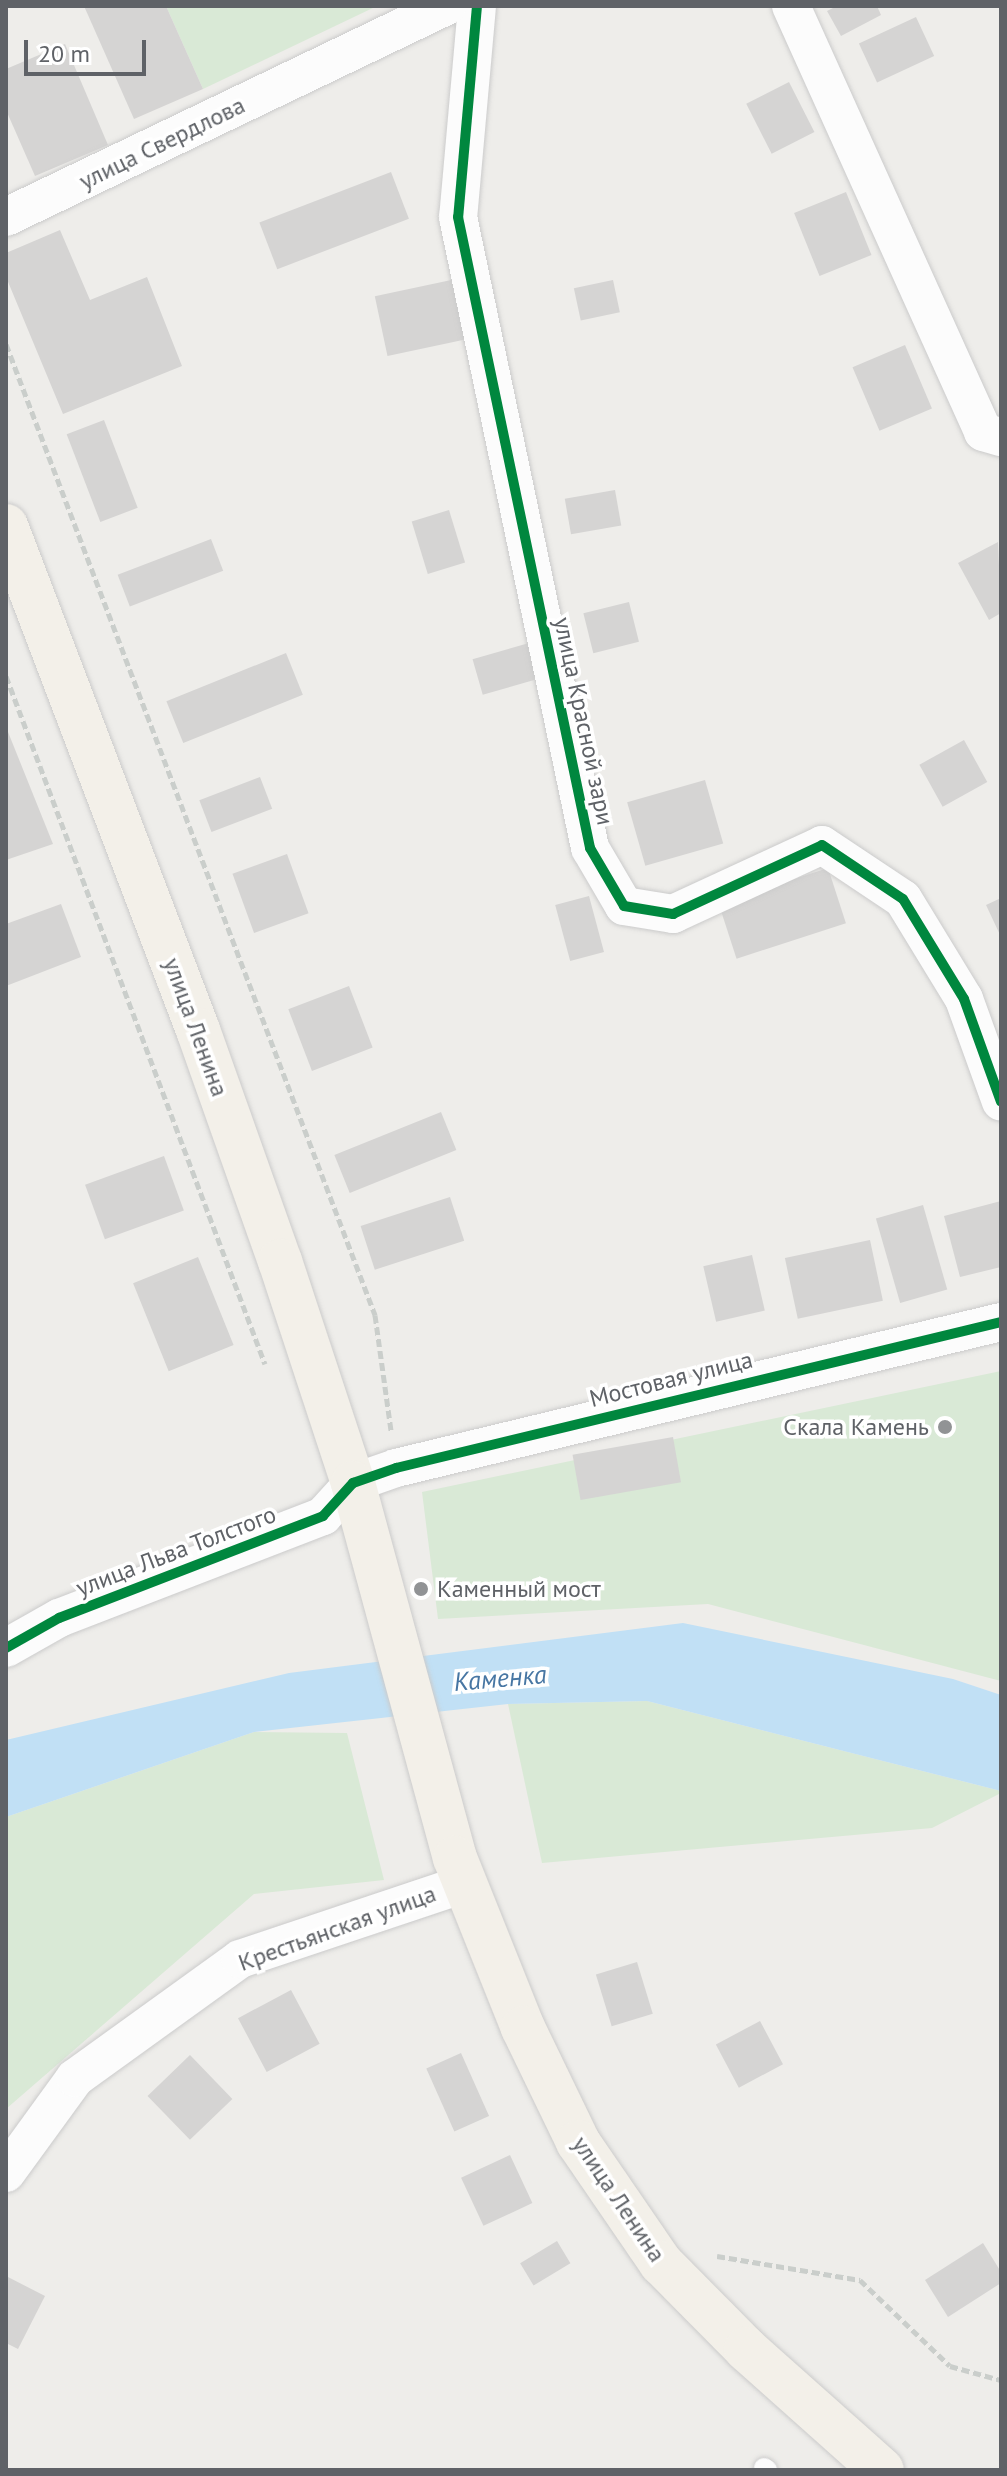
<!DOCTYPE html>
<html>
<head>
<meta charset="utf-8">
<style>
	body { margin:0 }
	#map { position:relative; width:1007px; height:2476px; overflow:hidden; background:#eeedea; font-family:"PT Sans",sans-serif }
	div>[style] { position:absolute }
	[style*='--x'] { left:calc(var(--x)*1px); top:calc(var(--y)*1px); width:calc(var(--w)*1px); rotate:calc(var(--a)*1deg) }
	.green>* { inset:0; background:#d9e9d6 }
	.water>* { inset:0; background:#c1e0f5 }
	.building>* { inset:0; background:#d5d4d3; transform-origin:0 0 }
	.path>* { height:5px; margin-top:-2.5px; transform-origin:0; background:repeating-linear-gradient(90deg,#cacecb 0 8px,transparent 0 12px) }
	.roads { filter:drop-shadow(0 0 2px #cbcbcb) drop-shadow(0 0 2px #cbcbcb) }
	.service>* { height:20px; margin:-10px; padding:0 10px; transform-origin:10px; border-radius:10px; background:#fcfcfc }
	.minor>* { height:38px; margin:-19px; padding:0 19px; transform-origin:19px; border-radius:19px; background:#fcfcfc }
	.primary>* { height:44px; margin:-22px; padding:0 22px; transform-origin:22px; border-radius:22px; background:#f3f0e9 }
	.cycleway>* { height:10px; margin:-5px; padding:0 5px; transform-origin:5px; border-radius:5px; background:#00873e }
	.dots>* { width:22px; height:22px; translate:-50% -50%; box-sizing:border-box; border:4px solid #fff; border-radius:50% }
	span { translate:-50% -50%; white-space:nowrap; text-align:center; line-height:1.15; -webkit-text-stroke:7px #fff; paint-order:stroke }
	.street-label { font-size:24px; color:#5f6267 }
	.poi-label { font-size:24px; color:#5f6267 }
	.right { translate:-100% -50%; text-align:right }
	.left { translate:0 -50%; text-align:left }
	.water-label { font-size:26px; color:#4776a3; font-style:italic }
	.frame { position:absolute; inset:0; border:8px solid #5f6267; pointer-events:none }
	.scale { position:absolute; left:24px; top:40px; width:122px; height:36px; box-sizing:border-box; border:4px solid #5f6267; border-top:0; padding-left:10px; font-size:24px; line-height:28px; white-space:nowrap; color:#5f6267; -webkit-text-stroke:6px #fff; paint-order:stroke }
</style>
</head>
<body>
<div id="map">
	<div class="green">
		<div style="clip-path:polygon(166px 6px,377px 6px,203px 89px)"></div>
		<div style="clip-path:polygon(1001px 1371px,1001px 1681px,708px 1604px,438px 1619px,422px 1492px)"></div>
		<div style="clip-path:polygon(647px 1701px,1001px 1791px,1001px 1793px,932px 1828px,542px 1863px,508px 1704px)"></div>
		<div style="clip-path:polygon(254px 1732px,347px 1733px,384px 1880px,254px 1894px,6px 2109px,6px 1817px)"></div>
	</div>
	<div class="water">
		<div style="clip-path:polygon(683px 1623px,953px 1679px,1001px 1695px,1001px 1791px,647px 1701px,508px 1704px,254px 1732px,6px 1817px,6px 1740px,289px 1673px)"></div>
	</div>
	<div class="building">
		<div style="clip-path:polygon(84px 6px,166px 6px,203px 89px,134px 119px)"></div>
		<div style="clip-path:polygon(837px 6px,877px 6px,881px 15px,841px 36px,827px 11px)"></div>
		<div style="left:916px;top:17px;width:43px;height:63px;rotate:65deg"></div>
		<div style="clip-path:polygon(65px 44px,108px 145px,35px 176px,6px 110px,6px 69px)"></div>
		<div style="left:789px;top:82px;width:56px;height:48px;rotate:63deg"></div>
		<div style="left:391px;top:172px;width:50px;height:141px;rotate:69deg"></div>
		<div style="left:846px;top:192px;width:68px;height:56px;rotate:68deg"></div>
		<div style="clip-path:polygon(60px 230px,90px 300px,147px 277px,182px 366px,63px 414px,6px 277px,6px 253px)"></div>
		<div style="left:456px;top:279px;width:61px;height:83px;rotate:78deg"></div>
		<div style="left:613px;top:280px;width:33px;height:40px;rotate:78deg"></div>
		<div style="left:905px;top:345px;width:69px;height:57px;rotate:67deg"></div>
		<div style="left:104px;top:420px;width:94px;height:40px;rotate:69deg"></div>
		<div style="left:615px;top:490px;width:36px;height:51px;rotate:80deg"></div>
		<div style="left:449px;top:510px;width:55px;height:39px;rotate:73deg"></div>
		<div style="left:211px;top:539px;width:34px;height:100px;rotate:69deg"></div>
		<div style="clip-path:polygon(998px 542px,1001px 613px,989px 620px,958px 563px)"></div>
		<div style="left:629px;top:602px;width:41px;height:47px;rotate:76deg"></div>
		<div style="left:536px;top:641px;width:37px;height:66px;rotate:74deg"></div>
		<div style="left:286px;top:653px;width:45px;height:129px;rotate:68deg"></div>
		<div style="clip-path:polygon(6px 727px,53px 844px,6px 860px)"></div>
		<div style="left:964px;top:740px;width:48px;height:51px;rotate:61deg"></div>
		<div style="left:260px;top:777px;width:34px;height:65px;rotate:69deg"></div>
		<div style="left:705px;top:780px;width:66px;height:81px;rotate:74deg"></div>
		<div style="left:287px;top:854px;width:63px;height:58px;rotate:70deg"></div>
		<div style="left:828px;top:868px;width:58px;height:115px;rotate:72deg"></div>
		<div style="left:589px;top:896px;width:58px;height:35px;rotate:75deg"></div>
		<div style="clip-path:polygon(1001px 898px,1001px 937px,986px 905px)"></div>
		<div style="clip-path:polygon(61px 904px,81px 957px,6px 986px,6px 924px)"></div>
		<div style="left:349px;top:986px;width:66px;height:65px;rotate:69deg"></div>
		<div style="left:441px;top:1112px;width:41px;height:115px;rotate:68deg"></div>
		<div style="left:164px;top:1156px;width:58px;height:84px;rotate:70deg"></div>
		<div style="left:450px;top:1197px;width:46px;height:94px;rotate:72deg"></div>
		<div style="clip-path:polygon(1001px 1201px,1001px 1267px,960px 1277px,944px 1216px)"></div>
		<div style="left:923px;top:1205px;width:88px;height:49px;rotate:74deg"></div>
		<div style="left:870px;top:1240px;width:62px;height:87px;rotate:78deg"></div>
		<div style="left:752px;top:1255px;width:57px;height:50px;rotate:77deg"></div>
		<div style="left:198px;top:1257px;width:95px;height:70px;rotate:68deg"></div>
		<div style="left:673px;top:1437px;width:46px;height:102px;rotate:80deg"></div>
		<div style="left:637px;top:1962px;width:54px;height:43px;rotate:73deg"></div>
		<div style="left:291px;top:1990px;width:61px;height:60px;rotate:62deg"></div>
		<div style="left:760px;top:2021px;width:49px;height:50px;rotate:62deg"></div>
		<div style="left:461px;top:2053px;width:69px;height:38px;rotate:66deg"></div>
		<div style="left:190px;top:2055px;width:61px;height:59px;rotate:46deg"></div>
		<div style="left:510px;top:2155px;width:53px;height:54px;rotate:65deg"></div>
		<div style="left:557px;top:2241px;width:26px;height:43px;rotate:59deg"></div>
		<div style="clip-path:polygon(983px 2243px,1001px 2272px,1001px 2283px,948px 2317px,925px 2280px)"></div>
		<div style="clip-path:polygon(6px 2276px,45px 2296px,18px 2349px,6px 2343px)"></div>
	</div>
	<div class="path">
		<div style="--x:6;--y:344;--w:1039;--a:69.19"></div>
		<div style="--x:375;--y:1315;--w:117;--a:82.1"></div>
		<div style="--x:6;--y:676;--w:735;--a:69.37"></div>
		<div style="--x:717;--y:2256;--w:145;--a:9.5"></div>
		<div style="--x:860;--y:2280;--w:124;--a:43.7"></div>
		<div style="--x:950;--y:2366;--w:53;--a:15.4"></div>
	</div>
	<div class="roads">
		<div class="service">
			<div style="--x:764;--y:2468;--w:4;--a:34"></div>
		</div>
		<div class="minor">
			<div style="--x:477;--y:6;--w:212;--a:95.1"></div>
			<div style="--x:458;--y:217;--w:645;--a:78.18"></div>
			<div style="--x:590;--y:848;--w:67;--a:59.6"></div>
			<div style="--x:624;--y:906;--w:50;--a:9.3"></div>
			<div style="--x:673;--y:914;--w:164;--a:-24.8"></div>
			<div style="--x:822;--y:845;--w:97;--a:33.7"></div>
			<div style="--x:903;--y:899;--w:117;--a:58.6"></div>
			<div style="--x:964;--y:999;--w:109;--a:70.2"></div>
			<div style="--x:791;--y:6;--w:467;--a:65.7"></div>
			<div style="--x:983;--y:432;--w:19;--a:16"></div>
			<div style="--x:6;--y:217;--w:489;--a:-25.6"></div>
			<div style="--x:6;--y:1648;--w:61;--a:-29.5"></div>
			<div style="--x:59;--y:1618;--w:283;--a:-21.1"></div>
			<div style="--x:323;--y:1516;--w:45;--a:-47.7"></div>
			<div style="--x:353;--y:1483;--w:46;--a:-19.2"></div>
			<div style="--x:396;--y:1468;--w:622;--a:-13.57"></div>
			<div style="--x:6;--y:2173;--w:117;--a:-54"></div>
			<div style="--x:75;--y:2078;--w:203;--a:-35.8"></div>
			<div style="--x:240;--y:1959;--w:236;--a:-18.5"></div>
		</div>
		<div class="primary">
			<div style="--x:6;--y:526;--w:539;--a:69.15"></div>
			<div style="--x:198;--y:1030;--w:245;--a:70.5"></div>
			<div style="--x:280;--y:1261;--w:234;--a:71.8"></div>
			<div style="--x:353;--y:1483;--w:389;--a:74.8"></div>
			<div style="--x:455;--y:1858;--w:183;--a:68.2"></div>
			<div style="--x:523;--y:2028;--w:127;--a:64.2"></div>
			<div style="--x:578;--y:2142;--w:147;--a:55.6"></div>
			<div style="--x:661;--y:2263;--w:121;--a:45.3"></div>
			<div style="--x:746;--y:2349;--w:182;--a:41.7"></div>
		</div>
	</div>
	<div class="cycleway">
		<div style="--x:477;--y:6;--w:212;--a:95.1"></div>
		<div style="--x:458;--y:217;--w:645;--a:78.18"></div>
		<div style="--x:590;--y:848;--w:67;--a:59.6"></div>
		<div style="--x:624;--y:906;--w:50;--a:9.3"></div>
		<div style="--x:673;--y:914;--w:164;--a:-24.8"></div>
		<div style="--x:822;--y:845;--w:97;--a:33.7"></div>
		<div style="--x:903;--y:899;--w:117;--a:58.6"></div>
		<div style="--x:964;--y:999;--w:109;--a:70.2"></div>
		<div style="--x:6;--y:1648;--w:61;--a:-29.5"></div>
		<div style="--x:59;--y:1618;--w:283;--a:-21.1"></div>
		<div style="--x:323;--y:1516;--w:45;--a:-47.7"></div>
		<div style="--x:353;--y:1483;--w:46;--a:-19.2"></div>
		<div style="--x:396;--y:1468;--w:622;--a:-13.57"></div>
	</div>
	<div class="dots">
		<div style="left:945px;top:1427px;background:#919395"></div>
		<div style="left:421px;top:1589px;background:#919395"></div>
	</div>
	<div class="street-label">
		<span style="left:162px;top:143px;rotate:-26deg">улица Свердлова</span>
		<span style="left:584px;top:721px;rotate:78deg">улица Красной зари</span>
		<span style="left:196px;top:1027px;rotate:70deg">улица Ленина</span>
		<span style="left:671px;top:1379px;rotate:-14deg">Мостовая улица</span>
		<span style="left:176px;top:1551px;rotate:-21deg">улица Льва Толстого</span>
		<span style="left:337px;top:1928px;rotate:-20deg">Крестьянская улица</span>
		<span style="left:619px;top:2199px;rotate:56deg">улица Ленина</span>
	</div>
	<div class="poi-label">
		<span class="right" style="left:929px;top:1427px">Скала Камень</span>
		<span class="left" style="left:437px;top:1589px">Каменный мост</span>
	</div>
	<div class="water-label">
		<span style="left:500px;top:1678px;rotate:-5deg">Каменка</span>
	</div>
	<div class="frame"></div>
	<div class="scale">20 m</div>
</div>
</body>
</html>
